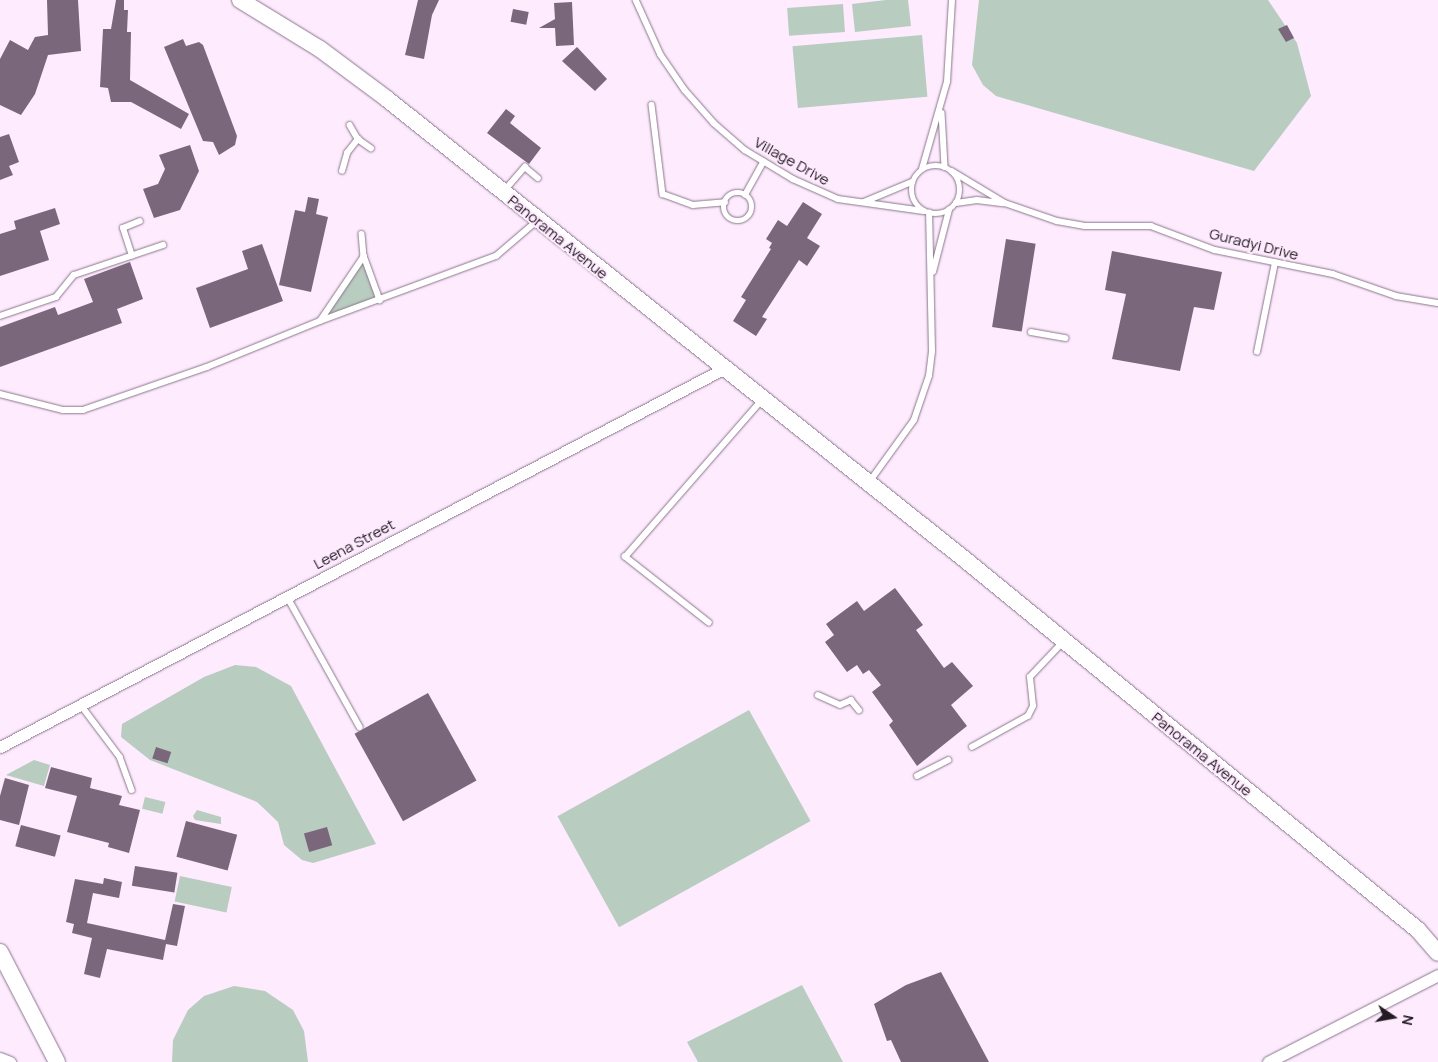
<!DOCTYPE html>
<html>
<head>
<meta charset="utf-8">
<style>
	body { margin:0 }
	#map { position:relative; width:1438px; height:1062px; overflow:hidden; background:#feebfe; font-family:Manrope,sans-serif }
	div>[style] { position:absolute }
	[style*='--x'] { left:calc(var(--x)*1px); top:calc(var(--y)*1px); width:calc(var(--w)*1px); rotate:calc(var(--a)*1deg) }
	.green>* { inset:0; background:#b9ccc0; transform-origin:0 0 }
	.building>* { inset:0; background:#7b677b; transform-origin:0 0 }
	.roads { filter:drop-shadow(0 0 1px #8a768b) drop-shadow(0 0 1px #8a768b) }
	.lane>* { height:5.5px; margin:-2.75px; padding:0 2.75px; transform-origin:2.75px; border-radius:2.75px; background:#fff }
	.lane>.ring { margin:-2.75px; padding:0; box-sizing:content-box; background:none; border:5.5px solid #fff; border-radius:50% }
	.street>* { height:11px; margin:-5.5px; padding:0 5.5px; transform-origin:5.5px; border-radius:5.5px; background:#fff }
	.secondary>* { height:16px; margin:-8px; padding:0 8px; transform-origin:8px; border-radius:8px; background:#fff }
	span { translate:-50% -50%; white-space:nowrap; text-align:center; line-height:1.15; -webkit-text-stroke:4px #feebfe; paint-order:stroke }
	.street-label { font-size:15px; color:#231b23 }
	.north { position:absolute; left:1368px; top:992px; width:50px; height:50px; -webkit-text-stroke:4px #feebfe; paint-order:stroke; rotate:102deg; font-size:14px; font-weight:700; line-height:20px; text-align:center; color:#231b23 }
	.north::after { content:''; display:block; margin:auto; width:18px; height:22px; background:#231b23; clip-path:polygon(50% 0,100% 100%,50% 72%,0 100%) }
</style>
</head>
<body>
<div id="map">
	<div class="green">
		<div style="clip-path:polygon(886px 0,908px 0,911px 26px,855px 32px,852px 4px)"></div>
		<div style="clip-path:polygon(979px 0,1268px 0,1297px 43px,1311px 96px,1254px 171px,996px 96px,983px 85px,972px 65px)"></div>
		<div style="left:843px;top:4px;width:28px;height:56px;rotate:86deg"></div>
		<div style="left:922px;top:35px;width:62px;height:130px;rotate:85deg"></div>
		<div style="clip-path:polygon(364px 256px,380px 300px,320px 321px)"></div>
		<div style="clip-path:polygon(235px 665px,256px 667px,291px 686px,376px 844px,313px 863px,302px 860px,284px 845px,278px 822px,257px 802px,150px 760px,121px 737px,122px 724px,204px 677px)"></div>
		<div style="left:749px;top:710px;width:127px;height:219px;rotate:61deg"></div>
		<div style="clip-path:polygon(34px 760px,50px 765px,44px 786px,6px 775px)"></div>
		<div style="left:145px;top:797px;width:21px;height:12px;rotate:14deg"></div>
		<div style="clip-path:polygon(197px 810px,221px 817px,221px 824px,195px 820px,193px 816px)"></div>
		<div style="left:180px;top:876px;width:53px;height:26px;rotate:12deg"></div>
		<div style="clip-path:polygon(802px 985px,843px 1062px,698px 1062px,687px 1042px)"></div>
		<div style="clip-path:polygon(234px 986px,265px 991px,293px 1010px,304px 1031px,308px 1062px,172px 1062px,173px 1040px,188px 1010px,204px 996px)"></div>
	</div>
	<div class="building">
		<div style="clip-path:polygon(47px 0,78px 0,81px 51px,48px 55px,35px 94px,21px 115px,0 105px,0 59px,10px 40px,28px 50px,35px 37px,48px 35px)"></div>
		<div style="clip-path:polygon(116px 0,124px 0,124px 10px,128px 10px,127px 32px,131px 32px,130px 80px,189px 114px,181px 129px,131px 102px,111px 102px,108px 88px,100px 87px,103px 29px,111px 29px)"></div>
		<div style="clip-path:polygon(418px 0,439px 0,432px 15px,424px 59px,405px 55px)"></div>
		<div style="clip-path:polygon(572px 2px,574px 45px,556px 46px,555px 28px,539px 28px,555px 19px,554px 3px)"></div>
		<div style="left:513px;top:9px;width:16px;height:13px;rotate:11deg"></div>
		<div style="clip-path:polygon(1287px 25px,1294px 38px,1286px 42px,1278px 29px)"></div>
		<div style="clip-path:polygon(183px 39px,186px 46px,199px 42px,203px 45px,237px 136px,235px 145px,219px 155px,213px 142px,203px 141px,164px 47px)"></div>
		<div style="clip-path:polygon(577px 47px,607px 79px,595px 91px,562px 61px)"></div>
		<div style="clip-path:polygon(506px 109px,515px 116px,510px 123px,541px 148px,529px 164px,487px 133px)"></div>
		<div style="clip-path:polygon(9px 134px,19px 162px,9px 166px,13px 175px,0 180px,0 137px)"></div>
		<div style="clip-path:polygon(190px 145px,199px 171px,180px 210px,154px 218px,143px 189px,158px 184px,165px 169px,159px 155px)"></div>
		<div style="clip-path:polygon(308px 197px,319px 199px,316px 214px,328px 217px,311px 292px,279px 285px,295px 210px,305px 212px)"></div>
		<div style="clip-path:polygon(803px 202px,822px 214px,807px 238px,820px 246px,807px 266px,799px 260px,762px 317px,767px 319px,756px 336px,733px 321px,746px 300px,741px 297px,771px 249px,769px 248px,772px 243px,766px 239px,778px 220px,787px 226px)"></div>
		<div style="clip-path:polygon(55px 208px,60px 224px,40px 231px,49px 260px,0 276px,0 234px,16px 229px,14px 221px)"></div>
		<div style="left:1006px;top:239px;width:30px;height:89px;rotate:9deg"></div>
		<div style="clip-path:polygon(262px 244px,283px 301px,210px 328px,196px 288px,248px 269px,242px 251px)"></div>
		<div style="clip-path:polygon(1112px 251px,1222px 272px,1214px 310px,1194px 307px,1180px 371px,1112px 359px,1126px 294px,1105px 290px)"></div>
		<div style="clip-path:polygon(130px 262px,143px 299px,117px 309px,122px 323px,0 367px,0 327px,55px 307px,58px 315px,93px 302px,84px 279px)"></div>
		<div style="clip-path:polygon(895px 588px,923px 625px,916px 630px,944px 668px,952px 662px,973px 686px,951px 705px,967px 726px,917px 766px,889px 725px,893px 721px,872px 692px,881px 685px,869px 670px,863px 674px,857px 665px,847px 672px,825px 642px,834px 635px,826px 624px,857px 601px,864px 611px)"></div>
		<div style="left:428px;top:693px;width:100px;height:84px;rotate:61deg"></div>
		<div style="left:156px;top:747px;width:16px;height:12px;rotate:18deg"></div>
		<div style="clip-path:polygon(51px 767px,92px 778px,90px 788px,122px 796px,119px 805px,140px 810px,129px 853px,108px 847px,109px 843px,67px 832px,77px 796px,45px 788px)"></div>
		<div style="clip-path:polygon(5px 778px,29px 785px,19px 825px,0 820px,0 796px)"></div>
		<div style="left:186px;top:821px;width:53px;height:37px;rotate:15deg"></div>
		<div style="left:21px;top:825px;width:41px;height:22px;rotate:15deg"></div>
		<div style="left:327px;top:827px;width:19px;height:24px;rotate:74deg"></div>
		<div style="left:135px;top:866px;width:43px;height:20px;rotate:9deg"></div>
		<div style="clip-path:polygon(104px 878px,122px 882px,119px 898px,93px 893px,87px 923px,165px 940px,173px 904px,185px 906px,177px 946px,166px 944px,163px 960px,107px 949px,100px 978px,84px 974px,92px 938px,72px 933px,74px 924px,66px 922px,75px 879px,103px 884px)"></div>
		<div style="clip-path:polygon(941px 972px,989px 1062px,901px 1062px,891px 1040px,887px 1041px,874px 1004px,906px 985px)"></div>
	</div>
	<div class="roads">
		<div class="lane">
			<div style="--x:636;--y:0;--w:60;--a:65.6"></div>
			<div style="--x:661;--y:55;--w:42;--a:55.6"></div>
			<div style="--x:685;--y:90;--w:44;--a:48.7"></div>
			<div style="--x:714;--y:123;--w:41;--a:41.1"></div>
			<div style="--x:745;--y:150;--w:56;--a:31.1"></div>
			<div style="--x:793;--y:179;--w:49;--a:24"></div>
			<div style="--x:838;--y:199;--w:86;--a:8"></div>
			<div style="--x:652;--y:105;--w:90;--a:83"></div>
			<div style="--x:663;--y:194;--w:32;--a:20"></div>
			<div style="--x:693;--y:205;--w:32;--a:-5"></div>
			<div style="--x:942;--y:113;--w:54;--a:86.8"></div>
			<div style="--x:350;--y:125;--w:16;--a:60"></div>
			<div style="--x:358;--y:139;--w:16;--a:35"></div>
			<div class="ring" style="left:912px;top:166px;width:42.5px;height:42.5px"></div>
			<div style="--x:922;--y:169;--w:91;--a:-74"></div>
			<div style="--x:947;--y:82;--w:82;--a:-86.5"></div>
			<div style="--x:342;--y:171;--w:19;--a:-74"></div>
			<div style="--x:347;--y:153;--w:18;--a:-52"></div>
			<div style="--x:952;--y:171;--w:62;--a:31.1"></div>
			<div style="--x:1005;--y:203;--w:55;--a:19.1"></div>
			<div style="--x:1057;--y:221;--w:28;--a:10"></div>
			<div style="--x:1085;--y:226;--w:66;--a:0"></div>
			<div style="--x:1151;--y:226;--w:68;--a:20.6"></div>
			<div style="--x:1215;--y:250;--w:120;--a:11.5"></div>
			<div style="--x:1333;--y:274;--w:67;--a:19.2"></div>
			<div style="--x:1396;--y:296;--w:43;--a:9.5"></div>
			<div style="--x:504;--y:191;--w:32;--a:-49"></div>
			<div style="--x:525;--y:167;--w:17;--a:40"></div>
			<div class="ring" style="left:724px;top:193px;width:22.5px;height:22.5px"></div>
			<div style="--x:745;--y:195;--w:38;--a:-61"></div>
			<div style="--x:864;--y:202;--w:52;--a:-22.6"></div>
			<div style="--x:956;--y:203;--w:21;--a:-8"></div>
			<div style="--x:977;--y:200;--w:26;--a:7"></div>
			<div style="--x:362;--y:234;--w:22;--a:85"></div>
			<div style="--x:364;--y:256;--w:47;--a:70"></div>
			<div style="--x:132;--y:256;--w:29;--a:-108"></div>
			<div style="--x:123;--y:228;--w:18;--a:-22"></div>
			<div style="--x:933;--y:272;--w:64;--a:-75.5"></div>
			<div style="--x:0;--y:316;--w:59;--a:-18.7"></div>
			<div style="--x:56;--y:297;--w:28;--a:-51"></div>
			<div style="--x:74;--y:275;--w:94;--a:-18.6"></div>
			<div style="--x:320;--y:321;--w:78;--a:-55.9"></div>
			<div style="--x:1031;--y:332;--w:35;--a:10"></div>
			<div style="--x:1257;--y:352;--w:91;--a:-78.6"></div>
			<div style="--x:0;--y:394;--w:65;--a:14.3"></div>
			<div style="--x:63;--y:410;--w:20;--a:0"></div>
			<div style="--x:83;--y:410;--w:131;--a:-19.1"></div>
			<div style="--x:207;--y:367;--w:122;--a:-22.2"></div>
			<div style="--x:320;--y:321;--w:188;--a:-20.3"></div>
			<div style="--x:496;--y:256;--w:54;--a:-40.5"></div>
			<div style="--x:870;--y:481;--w:75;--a:-54.2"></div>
			<div style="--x:914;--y:420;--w:46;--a:-71.2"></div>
			<div style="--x:929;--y:376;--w:24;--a:-83"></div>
			<div style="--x:932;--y:352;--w:139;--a:-91.2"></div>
			<div style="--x:287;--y:596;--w:150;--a:60.9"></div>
			<div style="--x:709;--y:623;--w:107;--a:-141.8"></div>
			<div style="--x:625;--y:557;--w:208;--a:-48.9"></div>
			<div style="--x:818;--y:695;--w:24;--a:24"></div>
			<div style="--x:840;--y:705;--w:12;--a:-24"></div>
			<div style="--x:851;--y:700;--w:13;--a:51"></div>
			<div style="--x:81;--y:705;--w:65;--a:53.1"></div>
			<div style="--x:120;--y:757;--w:35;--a:70"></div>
			<div style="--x:972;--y:747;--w:64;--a:-29"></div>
			<div style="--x:1028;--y:716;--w:11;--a:-63"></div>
			<div style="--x:1033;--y:706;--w:29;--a:-96"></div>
			<div style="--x:1030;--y:677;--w:48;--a:-46.7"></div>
			<div style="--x:917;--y:776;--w:35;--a:-27"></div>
		</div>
		<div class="street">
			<div style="--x:0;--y:747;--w:816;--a:-27.6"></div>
			<div style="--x:0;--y:1058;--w:11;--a:22"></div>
			<div style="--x:1268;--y:1062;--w:191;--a:-27.1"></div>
		</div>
		<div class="secondary">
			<div style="--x:240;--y:0;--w:94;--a:31.5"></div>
			<div style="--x:320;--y:49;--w:84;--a:36.7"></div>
			<div style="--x:387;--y:99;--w:737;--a:38.55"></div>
			<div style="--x:963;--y:558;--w:588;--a:39.27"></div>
			<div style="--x:1418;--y:930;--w:30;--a:49"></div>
			<div style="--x:0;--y:952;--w:124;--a:62.6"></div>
		</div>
	</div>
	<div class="street-label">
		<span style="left:792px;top:161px;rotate:29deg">Village Drive</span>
		<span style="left:558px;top:237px;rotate:39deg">Panorama Avenue</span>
		<span style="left:1254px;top:244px;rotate:14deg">Guradyi Drive</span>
		<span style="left:354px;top:544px;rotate:-28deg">Leena Street</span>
		<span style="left:1202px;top:754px;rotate:39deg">Panorama Avenue</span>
	</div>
	<div class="north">N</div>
</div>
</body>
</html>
